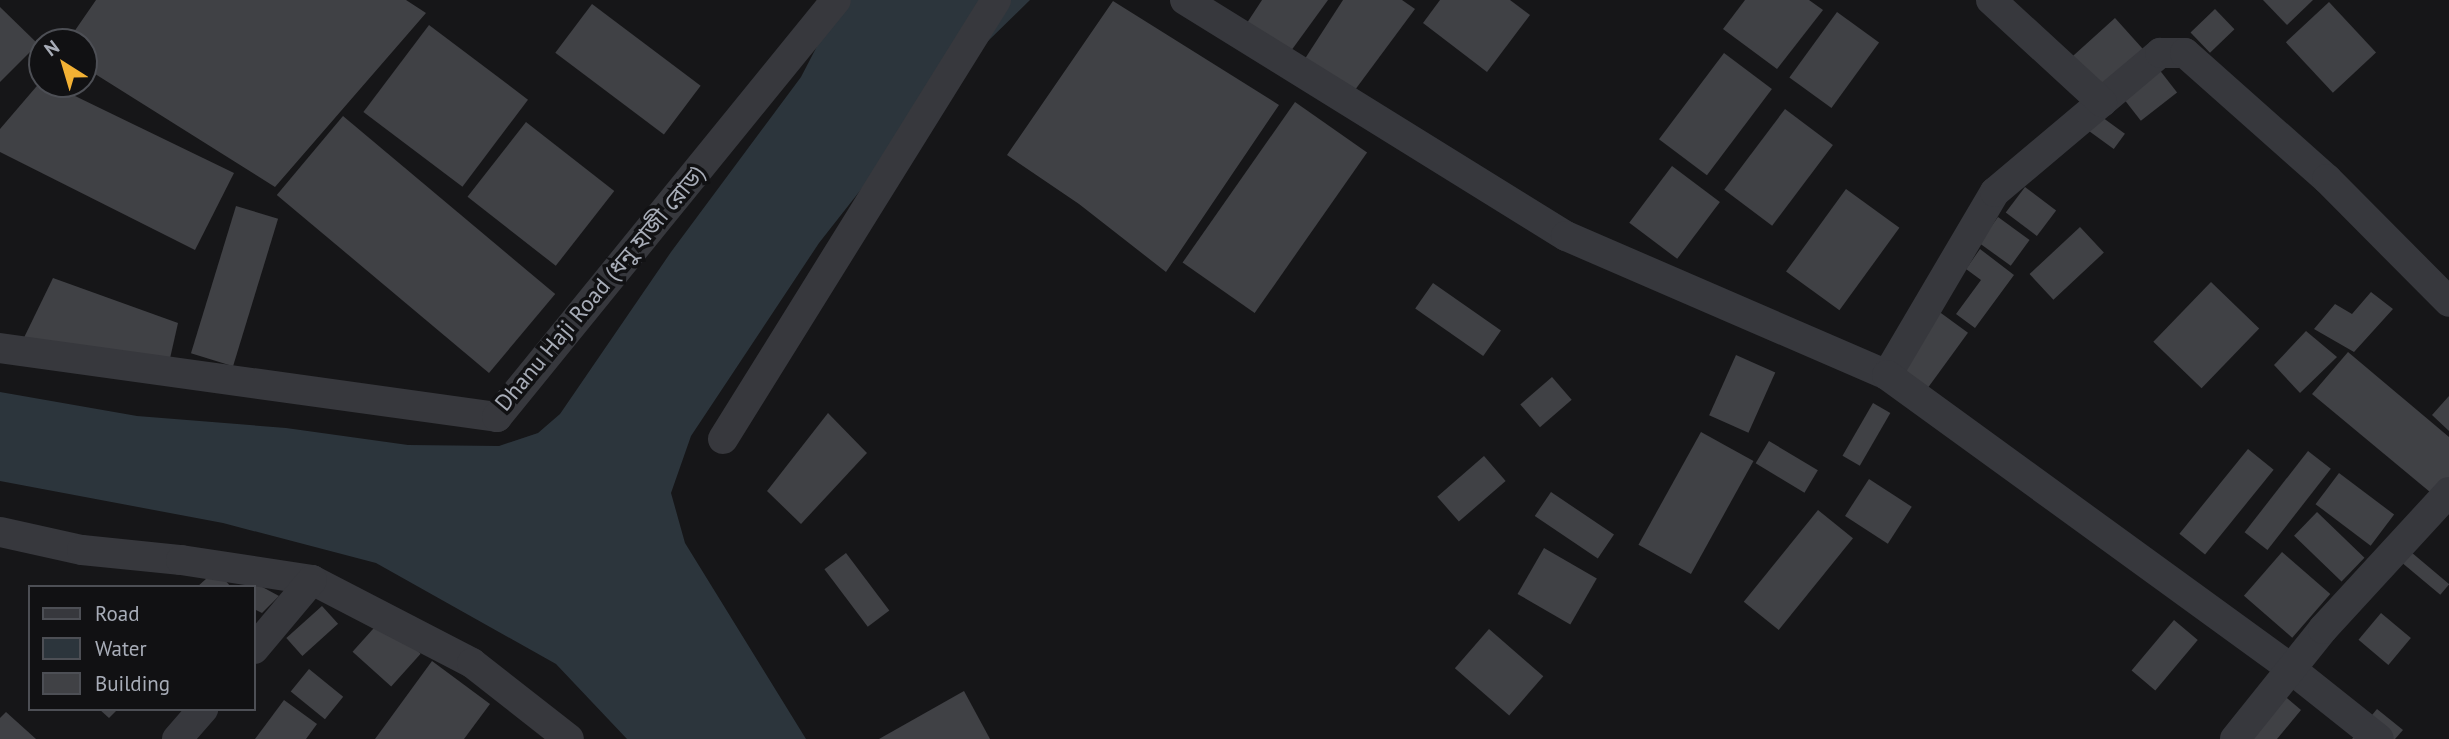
<!DOCTYPE html>
<html>
<head>
<meta charset="utf-8">
<style>
	body { margin:0 }
	#map { position:relative; width:2449px; height:739px; overflow:hidden; background:#161618; font-family:"PT Sans","Noto Sans Bengali",sans-serif }
	div>[style] { position:absolute }
	[style*='--x'] { left:calc(var(--x)*1px); top:calc(var(--y)*1px); width:calc(var(--w)*1px); rotate:calc(var(--a)*1deg) }
	.water>* { inset:0; background:#2c353c }
	.building>* { inset:0; background:#404145; transform-origin:0 0 }
	.minor>* { height:30px; margin:-15px; padding:0 15px; transform-origin:15px; border-radius:15px; background:#37383d }
	span { translate:-50% -50%; white-space:nowrap; text-align:center; line-height:1.15; -webkit-text-stroke:7px #111113; paint-order:stroke }
	.street-label { font-size:23px; color:#a8adb8 }
	.legend { position:absolute; left:28px; top:585px; width:228px; height:126px; box-sizing:border-box; background:#111113; border:2px solid #4d4f55; margin:0; padding:9px 12px; list-style:none; font-size:21px; color:#a8adb8 }
	.legend li { display:flex; align-items:center; gap:14px; height:35px }
	.legend b { width:35px; border:2px solid #4d4f55 }
	.north { position:absolute; left:28px; top:28px; width:70px; height:70px; box-sizing:border-box; background:#111113; border:2px solid #4d4f55; border-radius:50%; rotate:323deg; font-size:19px; font-weight:700; line-height:28px; text-align:center; color:#a8adb8 }
	.north::after { content:''; display:block; margin:auto; width:24px; height:32px; background:#f2b134; clip-path:polygon(50% 0,100% 100%,50% 72%,0 100%) }
</style>
</head>
<body>
<div id="map">
	<div class="water">
		<div style="clip-path:polygon(841px 0,1030px 0,943px 85px,819px 243px,691px 436px,671px 493px,685px 543px,806px 739px,627px 739px,556px 664px,376px 563px,223px 523px,0 481px,0 392px,137px 416px,286px 428px,408px 445px,499px 446px,538px 433px,560px 414px,671px 252px,801px 77px)"></div>
	</div>
	<div class="building">
		<div style="clip-path:polygon(96px 0,406px 0,426px 13px,275px 187px,84px 67px,84px 42px,67px 42px)"></div>
		<div style="clip-path:polygon(1262px 0,1328px 0,1288px 55px,1243px 29px)"></div>
		<div style="clip-path:polygon(1343px 0,1402px 0,1415px 9px,1349px 98px,1297px 71px)"></div>
		<div style="clip-path:polygon(1440px 0,1510px 0,1530px 15px,1487px 72px,1423px 23px)"></div>
		<div style="clip-path:polygon(1745px 0,1809px 0,1823px 10px,1777px 69px,1723px 29px)"></div>
		<div style="clip-path:polygon(2263px 0,2313px 0,2287px 25px)"></div>
		<div style="clip-path:polygon(1113px 1px,1279px 105px,1166px 272px,1079px 204px,1007px 155px)"></div>
		<div style="left:2329px;top:2px;width:69px;height:59px;rotate:47deg"></div>
		<div style="left:592px;top:4px;width:136px;height:61px;rotate:37deg"></div>
		<div style="clip-path:polygon(0 7px,38px 44px,0 82px)"></div>
		<div style="left:2215px;top:9px;width:28px;height:34px;rotate:46deg"></div>
		<div style="left:1837px;top:12px;width:52px;height:81px;rotate:36deg"></div>
		<div style="left:2115px;top:18px;width:45px;height:57px;rotate:48deg"></div>
		<div style="left:429px;top:25px;width:124px;height:109px;rotate:37deg"></div>
		<div style="left:1724px;top:53px;width:60px;height:108px;rotate:37deg"></div>
		<div style="left:2158px;top:68px;width:31px;height:46px;rotate:52deg"></div>
		<div style="clip-path:polygon(42px 80px,234px 173px,195px 250px,0 152px,0 129px)"></div>
		<div style="left:1295px;top:102px;width:88px;height:196px;rotate:35deg"></div>
		<div style="left:1785px;top:109px;width:60px;height:101px;rotate:37deg"></div>
		<div style="left:2095px;top:112px;width:37px;height:19px;rotate:36deg"></div>
		<div style="left:343px;top:116px;width:277px;height:103px;rotate:40deg"></div>
		<div style="left:526px;top:122px;width:112px;height:95px;rotate:38deg"></div>
		<div style="left:1672px;top:166px;width:60px;height:71px;rotate:37deg"></div>
		<div style="left:2025px;top:187px;width:39px;height:32px;rotate:37deg"></div>
		<div style="left:1846px;top:189px;width:66px;height:102px;rotate:36deg"></div>
		<div style="left:236px;top:206px;width:44px;height:154px;rotate:17deg"></div>
		<div style="left:1998px;top:217px;width:39px;height:32px;rotate:36deg"></div>
		<div style="left:2080px;top:227px;width:35px;height:69px;rotate:47deg"></div>
		<div style="clip-path:polygon(1980px 249px,2014px 275px,1975px 328px,1956px 314px,1981px 280px,1966px 269px)"></div>
		<div style="clip-path:polygon(53px 278px,178px 323px,164px 385px,17px 352px)"></div>
		<div style="left:2211px;top:282px;width:67px;height:83px;rotate:44deg"></div>
		<div style="left:1433px;top:283px;width:83px;height:31px;rotate:35deg"></div>
		<div style="clip-path:polygon(2371px 292px,2393px 309px,2354px 352px,2314px 329px,2335px 304px,2352px 314px)"></div>
		<div style="left:1934px;top:308px;width:42px;height:79px;rotate:36deg"></div>
		<div style="clip-path:polygon(2306px 331px,2337px 357px,2300px 393px,2274px 365px)"></div>
		<div style="clip-path:polygon(2348px 352px,2449px 437px,2449px 482px,2436px 497px,2312px 394px)"></div>
		<div style="left:1736px;top:355px;width:43px;height:66px;rotate:24deg"></div>
		<div style="left:1552px;top:377px;width:30px;height:42px;rotate:49deg"></div>
		<div style="clip-path:polygon(2449px 396px,2449px 431px,2432px 415px)"></div>
		<div style="left:1873px;top:403px;width:20px;height:61px;rotate:30deg"></div>
		<div style="clip-path:polygon(828px 413px,867px 453px,801px 524px,767px 491px)"></div>
		<div style="left:1701px;top:432px;width:60px;height:129px;rotate:29deg"></div>
		<div style="left:1769px;top:441px;width:57px;height:26px;rotate:31deg"></div>
		<div style="left:2248px;top:449px;width:33px;height:109px;rotate:39deg"></div>
		<div style="left:2308px;top:451px;width:29px;height:103px;rotate:38deg"></div>
		<div style="left:1484px;top:456px;width:33px;height:62px;rotate:49deg"></div>
		<div style="left:2339px;top:473px;width:69px;height:39px;rotate:37deg"></div>
		<div style="left:1869px;top:479px;width:51px;height:44px;rotate:33deg"></div>
		<div style="left:1551px;top:492px;width:76px;height:29px;rotate:34deg"></div>
		<div style="left:1818px;top:510px;width:45px;height:118px;rotate:39deg"></div>
		<div style="left:2317px;top:512px;width:66px;height:33px;rotate:44deg"></div>
		<div style="left:1544px;top:548px;width:61px;height:53px;rotate:30deg"></div>
		<div style="left:2282px;top:552px;width:64px;height:58px;rotate:41deg"></div>
		<div style="left:2411px;top:552px;width:50px;height:14px;rotate:40deg"></div>
		<div style="left:846px;top:553px;width:72px;height:27px;rotate:53deg"></div>
		<div style="clip-path:polygon(216px 570px,231px 587px,197px 587px)"></div>
		<div style="clip-path:polygon(253px 582px,279px 596px,262px 613px,254px 609px)"></div>
		<div style="left:322px;top:606px;width:24px;height:48px;rotate:48deg"></div>
		<div style="left:2381px;top:613px;width:39px;height:35px;rotate:40deg"></div>
		<div style="left:382px;top:619px;width:52px;height:44px;rotate:42deg"></div>
		<div style="left:2174px;top:620px;width:31px;height:66px;rotate:40deg"></div>
		<div style="left:1489px;top:629px;width:72px;height:52px;rotate:41deg"></div>
		<div style="clip-path:polygon(432px 661px,490px 704px,464px 739px,375px 739px)"></div>
		<div style="left:309px;top:669px;width:44px;height:29px;rotate:39deg"></div>
		<div style="clip-path:polygon(964px 691px,990px 739px,879px 739px)"></div>
		<div style="clip-path:polygon(2282px 694px,2301px 710px,2277px 739px,2244px 739px)"></div>
		<div style="clip-path:polygon(284px 700px,317px 724px,306px 739px,255px 739px)"></div>
		<div style="clip-path:polygon(99px 709px,118px 709px,109px 718px)"></div>
		<div style="clip-path:polygon(2377px 709px,2403px 730px,2395px 739px,2352px 739px)"></div>
		<div style="clip-path:polygon(6px 712px,36px 739px,0 739px,0 718px)"></div>
	</div>
	<div class="minor">
		<div style="--x:1185;--y:0;--w:448;--a:31.8"></div>
		<div style="--x:1566;--y:236;--w:350;--a:23.4"></div>
		<div style="--x:1887;--y:375;--w:212;--a:-59.5"></div>
		<div style="--x:1995;--y:192;--w:216;--a:-40.1"></div>
		<div style="--x:2160;--y:53;--w:25;--a:0"></div>
		<div style="--x:2185;--y:53;--w:190;--a:41.6"></div>
		<div style="--x:2327;--y:179;--w:173;--a:45.2"></div>
		<div style="--x:1991;--y:0;--w:151;--a:42.6"></div>
		<div style="--x:0;--y:348;--w:502;--a:7.9"></div>
		<div style="--x:497;--y:417;--w:537;--a:-50.89"></div>
		<div style="--x:1887;--y:375;--w:500;--a:36"></div>
		<div style="--x:2291;--y:669;--w:112;--a:38.5"></div>
		<div style="--x:723;--y:439;--w:517;--a:-58.12"></div>
		<div style="--x:0;--y:532;--w:84;--a:12.4"></div>
		<div style="--x:82;--y:550;--w:100;--a:5.8"></div>
		<div style="--x:181;--y:560;--w:133;--a:8.7"></div>
		<div style="--x:312;--y:580;--w:180;--a:27.4"></div>
		<div style="--x:472;--y:663;--w:123;--a:38.1"></div>
		<div style="--x:254;--y:649;--w:90;--a:-50"></div>
		<div style="--x:177;--y:739;--w:40;--a:-49"></div>
		<div style="--x:2235;--y:739;--w:141;--a:-51.3"></div>
		<div style="--x:2323;--y:629;--w:186;--a:-47.4"></div>
	</div>
	<div class="street-label">
		<span style="left:600px;top:288px;rotate:-50deg">Dhanu Haji Road (ধনু হাজী রোড)</span>
	</div>
	<ul class="legend">
	<li><b style="height:9px;background:#37383d"></b>Road</li>
	<li><b style="height:19px;background:#2c353c"></b>Water</li>
	<li><b style="height:19px;background:#404145"></b>Building</li>
	</ul>
	<div class="north">N</div>
</div>
</body>
</html>
